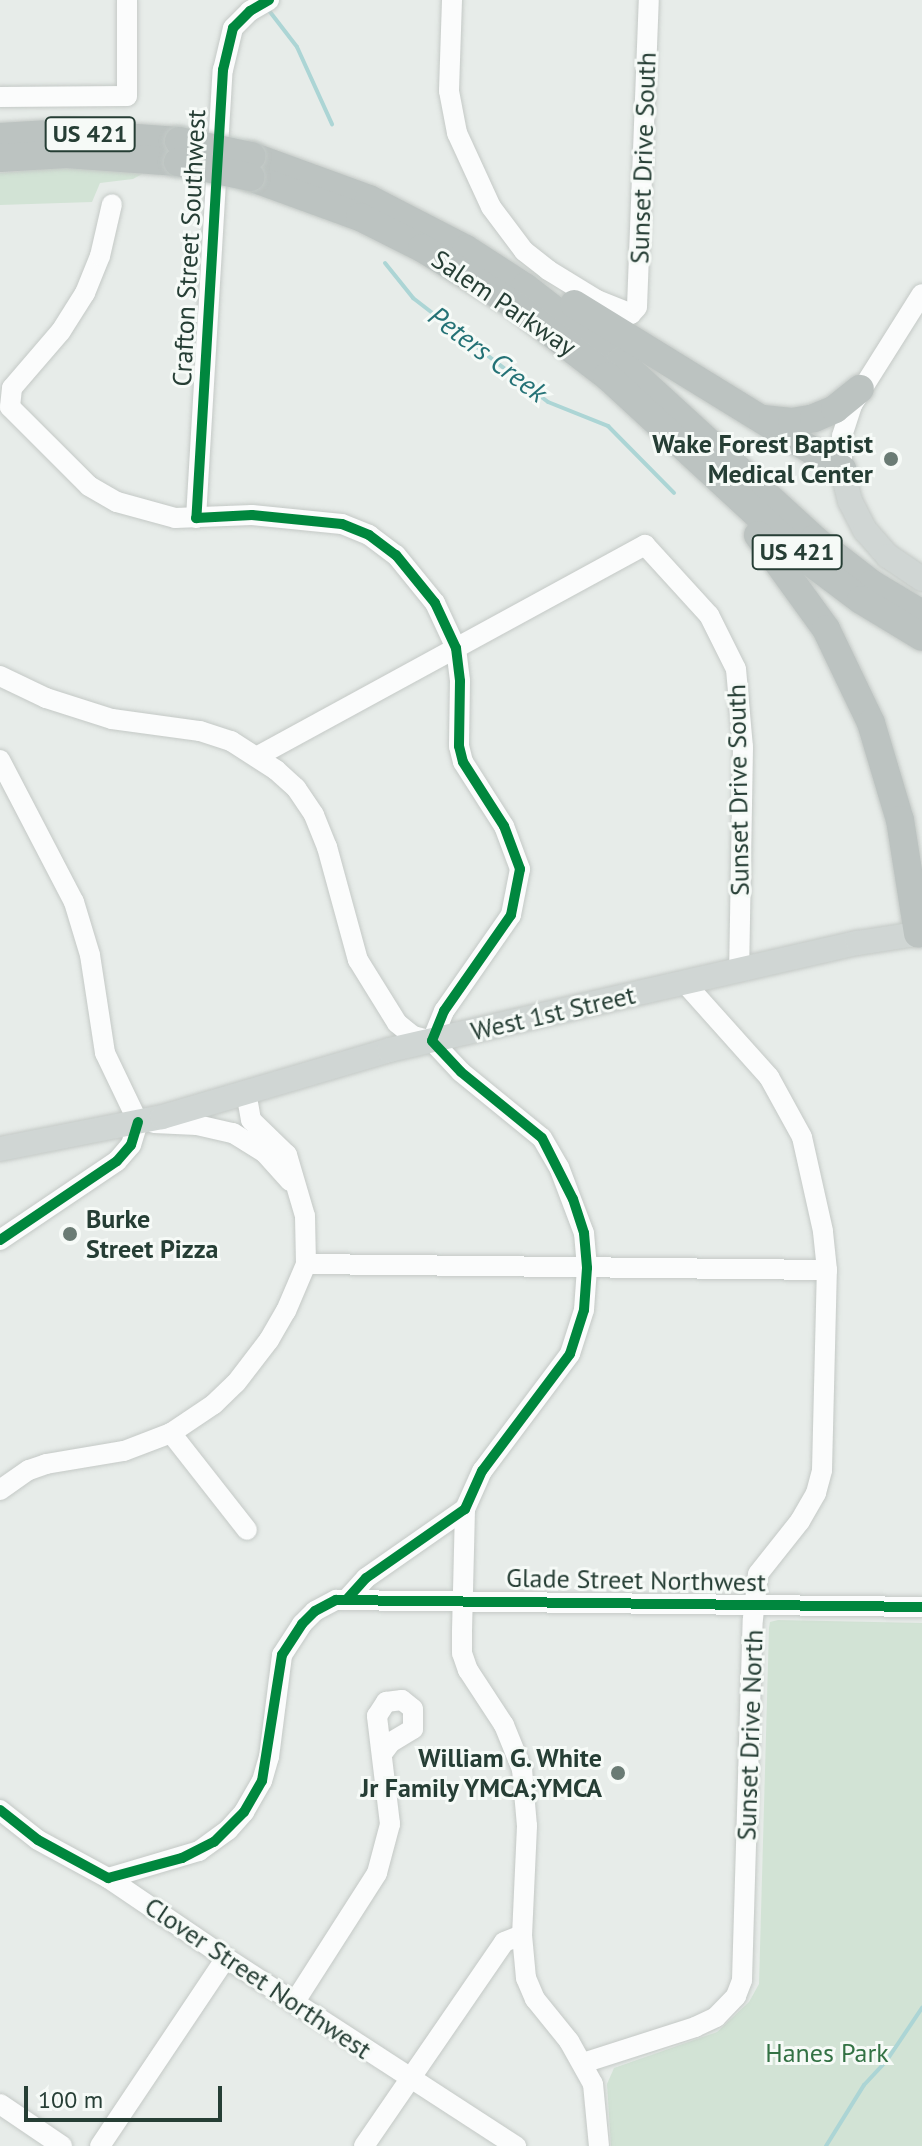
<!DOCTYPE html>
<html>
<head>
<meta charset="utf-8">
<style>
	body { margin:0 }
	#map { position:relative; width:922px; height:2146px; overflow:hidden; background:#e7ece9; font-family:"PT Sans",sans-serif }
	div>[style] { position:absolute }
	[style*='--x'] { left:calc(var(--x)*1px); top:calc(var(--y)*1px); width:calc(var(--w)*1px); rotate:calc(var(--a)*1deg) }
	.green>* { inset:0; background:#d2e3d5 }
	.stream>* { height:4px; margin:-2px; padding:0 2px; transform-origin:2px; border-radius:2px; background:#acd5d5 }
	.roads { filter:drop-shadow(0 0 2px #c4c9c6) drop-shadow(0 0 2px #c4c9c6) }
	.minor>* { height:20px; margin:-10px; padding:0 10px; transform-origin:10px; border-radius:10px; background:#fbfcfc }
	.major>* { height:24px; margin:-12px; padding:0 12px; transform-origin:12px; border-radius:12px; background:#d0d6d4 }
	.highway>* { height:28px; margin:-14px; padding:0 14px; transform-origin:14px; border-radius:14px; background:#bcc3c1 }
	.bridges { filter:drop-shadow(0 0 2px #c3cac7) drop-shadow(0 0 2px #c3cac7) }
	.highway-bridge>* { height:28px; margin:-14px; padding:0 14px; transform-origin:14px; border-radius:14px; background:#bcc3c1 }
	.cycleway>* { height:10px; margin:-5px; padding:0 5px; transform-origin:5px; border-radius:5px; background:#00873e }
	.dots>* { width:22px; height:22px; translate:-50% -50%; box-sizing:border-box; border:4px solid #f6faf7; border-radius:50% }
	span { translate:-50% -50%; white-space:nowrap; text-align:center; line-height:1.15; -webkit-text-stroke:6px #f6faf7; paint-order:stroke }
	.shield-label span { padding:2px 6px; background:#f6faf7; border:2px solid; border-radius:6px; -webkit-text-stroke-width:0 }
	.shield-label { font-size:24px; color:#263e35; font-weight:700 }
	.street-label { font-size:26px; color:#263e35 }
	.poi-label { font-size:26px; color:#263e35; font-weight:700 }
	.right { translate:-100% -50%; text-align:right }
	.left { translate:0 -50%; text-align:left }
	.park-label { font-size:26px; color:#337244 }
	.water-label { font-size:28px; color:#247276; font-style:italic }
	.scale { position:absolute; left:24px; top:2086px; width:198px; height:36px; box-sizing:border-box; border:4px solid #263e35; border-top:0; padding-left:10px; font-size:24px; line-height:28px; white-space:nowrap; color:#263e35; -webkit-text-stroke:6px #f6faf7; paint-order:stroke }
</style>
</head>
<body>
<div id="map">
	<div class="green">
		<div style="clip-path:polygon(54px 168px,114px 169px,142px 174px,133px 179px,100px 183px,92px 202px,0 205px,0 173px)"></div>
		<div style="clip-path:polygon(778px 1620px,922px 1623px,922px 2146px,611px 2146px,607px 2084px,614px 2068px,717px 2032px,749px 2002px,759px 1984px,769px 1628px,770px 1622px)"></div>
	</div>
	<div class="stream">
		<div style="--x:267;--y:8;--w:49;--a:52.4"></div>
		<div style="--x:297;--y:47;--w:85;--a:65.6"></div>
		<div style="--x:385;--y:263;--w:45;--a:51.3"></div>
		<div style="--x:413;--y:298;--w:170;--a:37.6"></div>
		<div style="--x:548;--y:402;--w:65;--a:21.8"></div>
		<div style="--x:608;--y:426;--w:94;--a:45.4"></div>
		<div style="--x:826;--y:2146;--w:72;--a:-58.1"></div>
		<div style="--x:864;--y:2085;--w:34;--a:-47"></div>
		<div style="--x:887;--y:2060;--w:63;--a:-56.1"></div>
	</div>
	<div class="roads">
		<div class="minor">
			<div style="--x:452;--y:0;--w:91;--a:91.9"></div>
			<div style="--x:449;--y:91;--w:43;--a:79.2"></div>
			<div style="--x:457;--y:133;--w:81;--a:65.3"></div>
			<div style="--x:491;--y:207;--w:55;--a:53.1"></div>
			<div style="--x:524;--y:251;--w:31;--a:38"></div>
			<div style="--x:548;--y:270;--w:57;--a:31.5"></div>
			<div style="--x:597;--y:300;--w:37;--a:22"></div>
			<div style="--x:631;--y:314;--w:9;--a:-49"></div>
			<div style="--x:637;--y:307;--w:307;--a:-87.8"></div>
			<div style="--x:0;--y:97;--w:127;--a:-0.5"></div>
			<div style="--x:127;--y:96;--w:96;--a:-90"></div>
			<div style="--x:10;--y:407;--w:112;--a:45"></div>
			<div style="--x:89;--y:486;--w:32;--a:30"></div>
			<div style="--x:117;--y:502;--w:60;--a:15.4"></div>
			<div style="--x:175;--y:518;--w:77;--a:-2.2"></div>
			<div style="--x:252;--y:515;--w:90;--a:5.7"></div>
			<div style="--x:342;--y:524;--w:29;--a:22"></div>
			<div style="--x:369;--y:535;--w:34;--a:37"></div>
			<div style="--x:396;--y:555;--w:62;--a:50.9"></div>
			<div style="--x:435;--y:603;--w:50;--a:65"></div>
			<div style="--x:456;--y:648;--w:33;--a:83"></div>
			<div style="--x:460;--y:681;--w:65;--a:90.9"></div>
			<div style="--x:459;--y:746;--w:16;--a:76"></div>
			<div style="--x:463;--y:762;--w:76;--a:57.4"></div>
			<div style="--x:504;--y:826;--w:46;--a:69.6"></div>
			<div style="--x:520;--y:869;--w:47;--a:101.1"></div>
			<div style="--x:511;--y:915;--w:117;--a:124.9"></div>
			<div style="--x:444;--y:1011;--w:32;--a:112"></div>
			<div style="--x:10;--y:407;--w:19;--a:-84"></div>
			<div style="--x:12;--y:388;--w:75;--a:-49.3"></div>
			<div style="--x:61;--y:331;--w:45;--a:-57.7"></div>
			<div style="--x:85;--y:293;--w:40;--a:-68"></div>
			<div style="--x:100;--y:256;--w:53;--a:-77"></div>
			<div style="--x:842;--y:469;--w:33;--a:-90"></div>
			<div style="--x:842;--y:436;--w:33;--a:-72"></div>
			<div style="--x:852;--y:405;--w:131;--a:-57.8"></div>
			<div style="--x:196;--y:518;--w:449;--a:-86.6"></div>
			<div style="--x:223;--y:70;--w:43;--a:-76.6"></div>
			<div style="--x:233;--y:28;--w:24;--a:-45"></div>
			<div style="--x:250;--y:11;--w:22;--a:-30"></div>
			<div style="--x:0;--y:676;--w:51;--a:25.6"></div>
			<div style="--x:46;--y:698;--w:69;--a:17.7"></div>
			<div style="--x:112;--y:719;--w:89;--a:7.8"></div>
			<div style="--x:200;--y:731;--w:33;--a:18"></div>
			<div style="--x:231;--y:741;--w:54;--a:32.8"></div>
			<div style="--x:276;--y:770;--w:27;--a:42"></div>
			<div style="--x:296;--y:788;--w:32;--a:56"></div>
			<div style="--x:314;--y:815;--w:35;--a:68"></div>
			<div style="--x:327;--y:847;--w:117;--a:74.7"></div>
			<div style="--x:358;--y:960;--w:74;--a:58.2"></div>
			<div style="--x:397;--y:1023;--w:21;--a:39"></div>
			<div style="--x:413;--y:1036;--w:20;--a:15"></div>
			<div style="--x:258;--y:756;--w:441;--a:-28.6"></div>
			<div style="--x:645;--y:545;--w:95;--a:47.6"></div>
			<div style="--x:709;--y:615;--w:60;--a:63.4"></div>
			<div style="--x:736;--y:669;--w:78;--a:84.9"></div>
			<div style="--x:743;--y:747;--w:224;--a:91"></div>
			<div style="--x:0;--y:760;--w:160;--a:62.5"></div>
			<div style="--x:74;--y:902;--w:55;--a:73.2"></div>
			<div style="--x:90;--y:955;--w:99;--a:81.3"></div>
			<div style="--x:105;--y:1053;--w:76;--a:64.4"></div>
			<div style="--x:432;--y:1041;--w:42;--a:46.9"></div>
			<div style="--x:461;--y:1072;--w:104;--a:39.2"></div>
			<div style="--x:542;--y:1138;--w:34;--a:60"></div>
			<div style="--x:559;--y:1167;--w:71;--a:69.3"></div>
			<div style="--x:584;--y:1233;--w:35;--a:85"></div>
			<div style="--x:587;--y:1268;--w:42;--a:94.1"></div>
			<div style="--x:584;--y:1310;--w:46;--a:107.7"></div>
			<div style="--x:570;--y:1354;--w:146;--a:126.9"></div>
			<div style="--x:482;--y:1471;--w:42;--a:114.1"></div>
			<div style="--x:465;--y:1509;--w:121;--a:91.4"></div>
			<div style="--x:462;--y:1630;--w:23;--a:90"></div>
			<div style="--x:462;--y:1653;--w:18;--a:71"></div>
			<div style="--x:468;--y:1670;--w:66;--a:56.8"></div>
			<div style="--x:504;--y:1725;--w:48;--a:67.8"></div>
			<div style="--x:522;--y:1769;--w:57;--a:85"></div>
			<div style="--x:527;--y:1826;--w:109;--a:92.6"></div>
			<div style="--x:522;--y:1935;--w:43;--a:84.7"></div>
			<div style="--x:526;--y:1978;--w:23;--a:67"></div>
			<div style="--x:535;--y:1999;--w:54;--a:51"></div>
			<div style="--x:569;--y:2041;--w:49;--a:60.8"></div>
			<div style="--x:593;--y:2084;--w:62;--a:84.5"></div>
			<div style="--x:154;--y:1123;--w:43;--a:2.7"></div>
			<div style="--x:197;--y:1125;--w:37;--a:13"></div>
			<div style="--x:233;--y:1133;--w:36;--a:32"></div>
			<div style="--x:264;--y:1152;--w:39;--a:48"></div>
			<div style="--x:0;--y:1240;--w:141;--a:-34"></div>
			<div style="--x:117;--y:1161;--w:21;--a:-49"></div>
			<div style="--x:131;--y:1145;--w:24;--a:-73"></div>
			<div style="--x:306;--y:1264;--w:521;--a:0.66"></div>
			<div style="--x:171;--y:1433;--w:123;--a:51.9"></div>
			<div style="--x:0;--y:1490;--w:35;--a:-35"></div>
			<div style="--x:29;--y:1470;--w:18;--a:-19"></div>
			<div style="--x:46;--y:1464;--w:79;--a:-9.5"></div>
			<div style="--x:124;--y:1451;--w:50;--a:-21"></div>
			<div style="--x:171;--y:1433;--w:52;--a:-34"></div>
			<div style="--x:214;--y:1404;--w:30;--a:-44"></div>
			<div style="--x:236;--y:1383;--w:54;--a:-52.5"></div>
			<div style="--x:269;--y:1340;--w:34;--a:-60"></div>
			<div style="--x:286;--y:1311;--w:51;--a:-66.9"></div>
			<div style="--x:306;--y:1264;--w:48;--a:-91.2"></div>
			<div style="--x:305;--y:1216;--w:64;--a:-106.4"></div>
			<div style="--x:287;--y:1155;--w:50;--a:-135.8"></div>
			<div style="--x:251;--y:1120;--w:28;--a:-100"></div>
			<div style="--x:348;--y:1598;--w:27;--a:-48"></div>
			<div style="--x:366;--y:1578;--w:121;--a:-34.9"></div>
			<div style="--x:0;--y:1810;--w:48;--a:38.3"></div>
			<div style="--x:38;--y:1840;--w:80;--a:28.5"></div>
			<div style="--x:108;--y:1878;--w:143;--a:34.1"></div>
			<div style="--x:226;--y:1958;--w:346;--a:33"></div>
			<div style="--x:108;--y:1878;--w:95;--a:-16.5"></div>
			<div style="--x:199;--y:1851;--w:36;--a:-36"></div>
			<div style="--x:228;--y:1830;--w:24;--a:-48"></div>
			<div style="--x:244;--y:1812;--w:36;--a:-60"></div>
			<div style="--x:262;--y:1781;--w:25;--a:-74"></div>
			<div style="--x:269;--y:1757;--w:103;--a:-82.7"></div>
			<div style="--x:282;--y:1655;--w:37;--a:-57"></div>
			<div style="--x:302;--y:1624;--w:18;--a:-45"></div>
			<div style="--x:315;--y:1611;--w:24;--a:-28"></div>
			<div style="--x:336;--y:1600;--w:586;--a:0.68"></div>
			<div style="--x:294;--y:2003;--w:154;--a:-57.4"></div>
			<div style="--x:377;--y:1873;--w:51;--a:-75.1"></div>
			<div style="--x:390;--y:1824;--w:109;--a:-96.9"></div>
			<div style="--x:377;--y:1716;--w:17;--a:-57"></div>
			<div style="--x:386;--y:1702;--w:16;--a:-7"></div>
			<div style="--x:402;--y:1700;--w:14;--a:39"></div>
			<div style="--x:413;--y:1709;--w:20;--a:90"></div>
			<div style="--x:413;--y:1729;--w:26;--a:149"></div>
			<div style="--x:391;--y:1742;--w:15;--a:127"></div>
			<div style="--x:583;--y:2063;--w:118;--a:-17.8"></div>
			<div style="--x:695;--y:2027;--w:23;--a:-25"></div>
			<div style="--x:716;--y:2017;--w:29;--a:-46"></div>
			<div style="--x:736;--y:1996;--w:17;--a:-69"></div>
			<div style="--x:742;--y:1980;--w:361;--a:-88.3"></div>
			<div style="--x:753;--y:1619;--w:45;--a:-83.7"></div>
			<div style="--x:758;--y:1574;--w:68;--a:-51.6"></div>
			<div style="--x:800;--y:1521;--w:32;--a:-60"></div>
			<div style="--x:816;--y:1493;--w:24;--a:-75"></div>
			<div style="--x:822;--y:1470;--w:200;--a:-88.6"></div>
			<div style="--x:827;--y:1270;--w:39;--a:-96"></div>
			<div style="--x:823;--y:1231;--w:96;--a:-102.6"></div>
			<div style="--x:802;--y:1137;--w:68;--a:-118.8"></div>
			<div style="--x:769;--y:1077;--w:126;--a:-131.8"></div>
			<div style="--x:0;--y:2104;--w:75;--a:34.1"></div>
			<div style="--x:100;--y:2146;--w:226;--a:-56.2"></div>
			<div style="--x:364;--y:2146;--w:247;--a:-55.5"></div>
			<div style="--x:504;--y:1942;--w:19;--a:-21"></div>
		</div>
		<div class="major">
			<div style="--x:842;--y:469;--w:33;--a:76"></div>
			<div style="--x:850;--y:501;--w:33;--a:63"></div>
			<div style="--x:865;--y:530;--w:35;--a:49"></div>
			<div style="--x:888;--y:556;--w:41;--a:34.1"></div>
			<div style="--x:0;--y:1149;--w:165;--a:-11.2"></div>
			<div style="--x:162;--y:1117;--w:237;--a:-16.4"></div>
			<div style="--x:389;--y:1050;--w:481;--a:-12.9"></div>
			<div style="--x:858;--y:943;--w:65;--a:-8.9"></div>
		</div>
		<div class="highway">
			<div style="--x:0;--y:137;--w:66;--a:-3.5"></div>
			<div style="--x:66;--y:133;--w:113;--a:4"></div>
			<div style="--x:251;--y:156;--w:126;--a:20"></div>
			<div style="--x:369;--y:199;--w:109;--a:27.3"></div>
			<div style="--x:466;--y:249;--w:70;--a:32.8"></div>
			<div style="--x:525;--y:287;--w:120;--a:37.9"></div>
			<div style="--x:620;--y:361;--w:263;--a:42.5"></div>
			<div style="--x:814;--y:539;--w:73;--a:37.8"></div>
			<div style="--x:872;--y:584;--w:58;--a:31"></div>
			<div style="--x:0;--y:158;--w:66;--a:-3.5"></div>
			<div style="--x:66;--y:154;--w:112;--a:4.1"></div>
			<div style="--x:250;--y:177;--w:117;--a:20"></div>
			<div style="--x:360;--y:217;--w:69;--a:26.6"></div>
			<div style="--x:422;--y:248;--w:107;--a:31.6"></div>
			<div style="--x:513;--y:304;--w:118;--a:37.5"></div>
			<div style="--x:607;--y:376;--w:264;--a:42.7"></div>
			<div style="--x:801;--y:555;--w:75;--a:36.9"></div>
			<div style="--x:861;--y:600;--w:71;--a:31.2"></div>
			<div style="--x:574;--y:304;--w:315;--a:31.6"></div>
			<div style="--x:763;--y:419;--w:29;--a:6"></div>
			<div style="--x:792;--y:422;--w:22;--a:-10"></div>
			<div style="--x:814;--y:418;--w:23;--a:-23"></div>
			<div style="--x:835;--y:409;--w:32;--a:-39"></div>
			<div style="--x:758;--y:535;--w:116;--a:54.1"></div>
			<div style="--x:826;--y:629;--w:104;--a:64.4"></div>
			<div style="--x:871;--y:723;--w:101;--a:73.4"></div>
			<div style="--x:900;--y:820;--w:115;--a:81"></div>
		</div>
	</div>
	<div class="bridges">
		<div class="highway-bridge">
			<div style="--x:179;--y:141;--w:74;--a:11.8"></div>
			<div style="--x:178;--y:162;--w:74;--a:11.8"></div>
		</div>
	</div>
	<div class="cycleway">
		<div style="--x:269;--y:0;--w:22;--a:150"></div>
		<div style="--x:250;--y:11;--w:24;--a:135"></div>
		<div style="--x:233;--y:28;--w:43;--a:103.4"></div>
		<div style="--x:223;--y:70;--w:449;--a:93.4"></div>
		<div style="--x:196;--y:518;--w:56;--a:-3.1"></div>
		<div style="--x:252;--y:515;--w:90;--a:5.7"></div>
		<div style="--x:342;--y:524;--w:29;--a:22"></div>
		<div style="--x:369;--y:535;--w:34;--a:37"></div>
		<div style="--x:396;--y:555;--w:62;--a:50.9"></div>
		<div style="--x:435;--y:603;--w:50;--a:65"></div>
		<div style="--x:456;--y:648;--w:33;--a:83"></div>
		<div style="--x:460;--y:681;--w:65;--a:90.9"></div>
		<div style="--x:459;--y:746;--w:16;--a:76"></div>
		<div style="--x:463;--y:762;--w:76;--a:57.4"></div>
		<div style="--x:504;--y:826;--w:46;--a:69.6"></div>
		<div style="--x:520;--y:869;--w:47;--a:101.1"></div>
		<div style="--x:511;--y:915;--w:117;--a:124.9"></div>
		<div style="--x:444;--y:1011;--w:32;--a:112"></div>
		<div style="--x:432;--y:1041;--w:42;--a:46.9"></div>
		<div style="--x:461;--y:1072;--w:104;--a:39.2"></div>
		<div style="--x:542;--y:1138;--w:68;--a:63.1"></div>
		<div style="--x:573;--y:1199;--w:36;--a:72"></div>
		<div style="--x:584;--y:1233;--w:35;--a:85"></div>
		<div style="--x:587;--y:1268;--w:42;--a:94.1"></div>
		<div style="--x:584;--y:1310;--w:46;--a:107.7"></div>
		<div style="--x:570;--y:1354;--w:146;--a:126.9"></div>
		<div style="--x:482;--y:1471;--w:42;--a:114.1"></div>
		<div style="--x:465;--y:1509;--w:121;--a:145.1"></div>
		<div style="--x:366;--y:1578;--w:27;--a:132"></div>
		<div style="--x:0;--y:1240;--w:141;--a:-34"></div>
		<div style="--x:117;--y:1161;--w:21;--a:-49"></div>
		<div style="--x:131;--y:1145;--w:24;--a:-73"></div>
		<div style="--x:0;--y:1810;--w:48;--a:38.3"></div>
		<div style="--x:38;--y:1840;--w:80;--a:28.5"></div>
		<div style="--x:108;--y:1878;--w:77;--a:-15.1"></div>
		<div style="--x:182;--y:1858;--w:36;--a:-27"></div>
		<div style="--x:214;--y:1842;--w:42;--a:-45"></div>
		<div style="--x:244;--y:1812;--w:36;--a:-60"></div>
		<div style="--x:262;--y:1781;--w:128;--a:-81"></div>
		<div style="--x:282;--y:1655;--w:37;--a:-57"></div>
		<div style="--x:302;--y:1624;--w:18;--a:-45"></div>
		<div style="--x:315;--y:1611;--w:24;--a:-28"></div>
		<div style="--x:336;--y:1600;--w:586;--a:0.68"></div>
	</div>
	<div class="dots">
		<div style="left:891px;top:459px;background:#6a7b74"></div>
		<div style="left:70px;top:1234px;background:#6a7b74"></div>
		<div style="left:618px;top:1773px;background:#6a7b74"></div>
	</div>
	<div class="shield-label">
		<span style="left:90px;top:134px">US 421</span>
		<span style="left:797px;top:552px">US 421</span>
	</div>
	<div class="street-label">
		<span style="left:643px;top:158px;rotate:-88deg">Sunset Drive South</span>
		<span style="left:189px;top:248px;rotate:-87deg">Crafton Street Southwest</span>
		<span style="left:504px;top:303px;rotate:34deg">Salem Parkway</span>
		<span style="left:738px;top:790px;rotate:-91deg">Sunset Drive South</span>
		<span style="left:553px;top:1013px;rotate:-13deg">West 1st Street</span>
		<span style="left:636px;top:1580px;rotate:1deg">Glade Street Northwest</span>
		<span style="left:750px;top:1735px;rotate:-88deg">Sunset Drive North</span>
		<span style="left:258px;top:1978px;rotate:34deg">Clover Street Northwest</span>
	</div>
	<div class="poi-label">
		<span class="right" style="left:873px;top:459px">Wake Forest Baptist<br>Medical Center</span>
		<span class="left" style="left:86px;top:1234px">Burke<br>Street Pizza</span>
		<span class="right" style="left:602px;top:1773px">William G. White<br>Jr Family YMCA;YMCA</span>
	</div>
	<div class="park-label">
		<span style="left:827px;top:2053px">Hanes Park</span>
	</div>
	<div class="water-label">
		<span style="left:488px;top:354px;rotate:37deg">Peters Creek</span>
	</div>
	<div class="scale">100 m</div>
</div>
</body>
</html>
